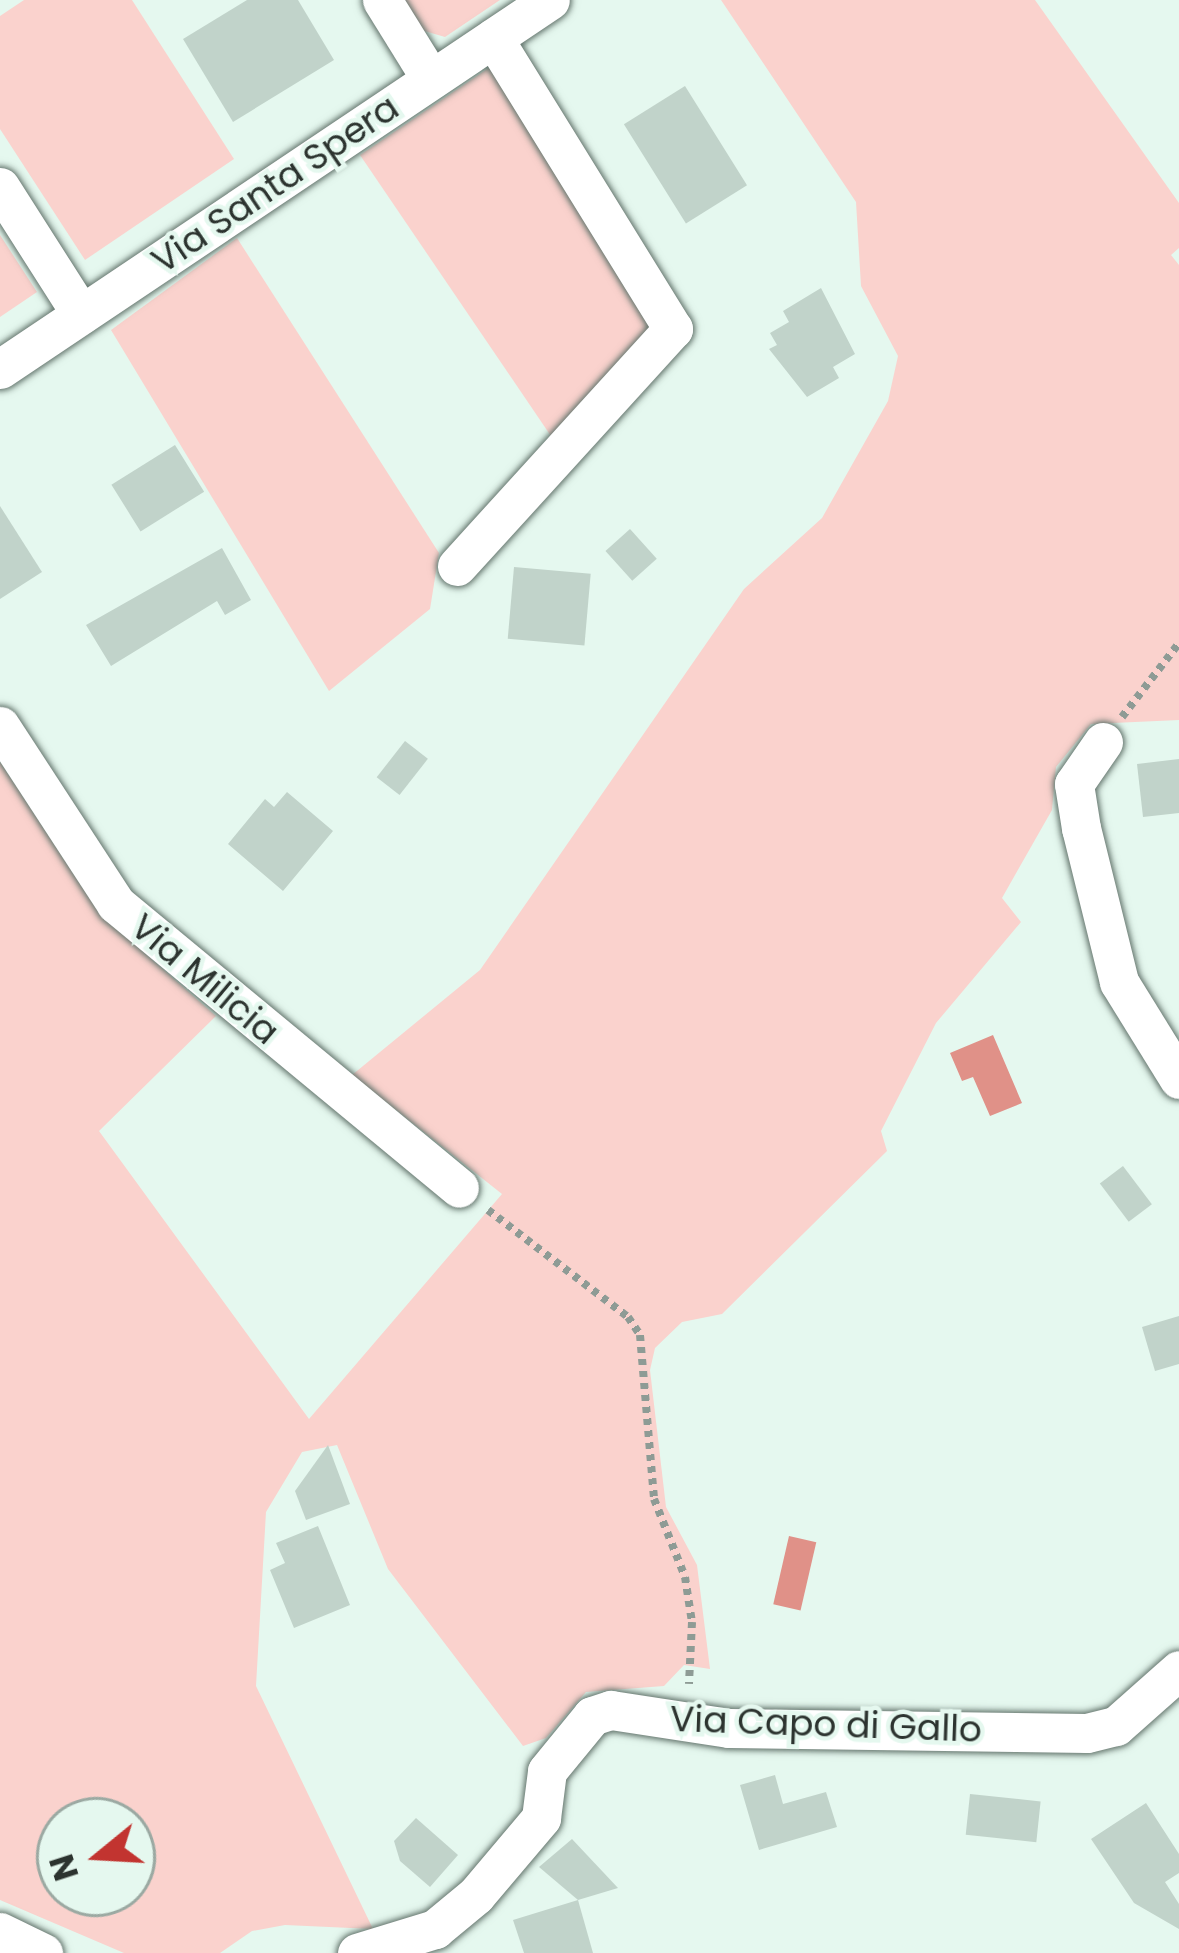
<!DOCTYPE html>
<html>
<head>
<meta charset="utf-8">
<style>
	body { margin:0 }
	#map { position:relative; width:1179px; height:1953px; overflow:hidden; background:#e5f8ef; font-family:Poppins,sans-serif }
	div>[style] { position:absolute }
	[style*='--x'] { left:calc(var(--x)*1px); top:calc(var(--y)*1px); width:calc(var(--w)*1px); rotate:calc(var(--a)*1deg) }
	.green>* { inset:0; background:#fad2cd }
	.water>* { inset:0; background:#e09188; transform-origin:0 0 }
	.building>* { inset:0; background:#c1d3ca; transform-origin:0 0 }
	.path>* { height:8px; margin-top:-4px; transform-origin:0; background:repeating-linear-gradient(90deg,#8e9b95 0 6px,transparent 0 12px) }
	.roads { filter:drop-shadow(0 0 3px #64756d) drop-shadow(0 0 3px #64756d) }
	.minor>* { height:39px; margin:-19.5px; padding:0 19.5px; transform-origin:19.5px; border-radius:19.5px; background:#fff }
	span { translate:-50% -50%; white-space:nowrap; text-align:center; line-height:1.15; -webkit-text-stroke:9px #e5f8ef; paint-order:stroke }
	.street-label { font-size:36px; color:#2c332f }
	.north { position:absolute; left:36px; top:1797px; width:120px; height:120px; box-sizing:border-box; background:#e5f8ef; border:3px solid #9ba9a2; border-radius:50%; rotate:252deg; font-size:33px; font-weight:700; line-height:48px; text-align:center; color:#2c332f }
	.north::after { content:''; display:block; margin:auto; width:42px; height:54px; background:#c23430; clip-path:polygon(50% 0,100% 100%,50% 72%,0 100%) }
</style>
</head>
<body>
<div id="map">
	<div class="green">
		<div style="clip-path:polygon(24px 0,132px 0,234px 159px,85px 260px,0 129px,0 16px)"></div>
		<div style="clip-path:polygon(402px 0,500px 0,445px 37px,421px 30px)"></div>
		<div style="clip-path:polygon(evenodd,721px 0,1035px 0,1179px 203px,1179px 248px,1171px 255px,1179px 265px,1179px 720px,1091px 724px,1056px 767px,1052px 810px,1002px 898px,1021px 922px,936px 1023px,881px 1131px,887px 1151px,722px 1314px,682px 1322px,655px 1348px,650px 1370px,666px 1507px,697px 1565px,710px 1669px,684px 1665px,664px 1686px,586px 1692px,546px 1738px,523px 1746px,388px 1569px,337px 1445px,302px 1452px,266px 1512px,256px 1686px,373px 1929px,285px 1925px,252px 1931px,220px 1953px,124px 1953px,0 1900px,0 762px,99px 913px,216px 1016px,99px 1131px,309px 1419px,502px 1194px,352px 1075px,480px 970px,744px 589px,822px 518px,888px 401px,898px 356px,861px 286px,856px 202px,721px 0,60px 1821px,132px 1821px,132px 1893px,60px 1893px,60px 1821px)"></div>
		<div style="clip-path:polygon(496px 63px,665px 324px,557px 445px,360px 155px)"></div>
		<div style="clip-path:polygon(0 235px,37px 292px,0 317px)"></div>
		<div style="clip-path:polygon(237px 238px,439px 553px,430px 609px,329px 691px,111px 330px)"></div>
	</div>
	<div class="water">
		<div style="clip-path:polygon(993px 1035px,1022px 1103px,990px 1116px,973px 1077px,962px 1081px,950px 1053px)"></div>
		<div style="left:789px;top:1536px;width:28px;height:70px;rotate:13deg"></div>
	</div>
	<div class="building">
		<div style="clip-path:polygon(247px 0,298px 0,334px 60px,233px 122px,183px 39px)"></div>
		<div style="left:685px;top:86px;width:117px;height:72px;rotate:58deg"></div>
		<div style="clip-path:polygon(821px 288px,855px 354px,833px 367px,839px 378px,807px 397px,769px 349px,777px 345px,770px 333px,789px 322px,783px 311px)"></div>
		<div style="left:175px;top:445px;width:55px;height:75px;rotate:58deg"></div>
		<div style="clip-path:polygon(0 506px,42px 572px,0 599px)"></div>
		<div style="left:630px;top:529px;width:40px;height:33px;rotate:48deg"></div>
		<div style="clip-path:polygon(222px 548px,251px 600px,225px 615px,217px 601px,111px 666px,86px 625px)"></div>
		<div style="left:514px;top:567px;width:77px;height:72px;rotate:5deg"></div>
		<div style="left:405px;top:741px;width:29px;height:46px;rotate:38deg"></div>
		<div style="clip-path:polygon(1179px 759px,1179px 813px,1143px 817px,1137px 764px)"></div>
		<div style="clip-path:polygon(287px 792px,333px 831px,283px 891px,228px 844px,265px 799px,274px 807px)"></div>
		<div style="left:1123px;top:1166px;width:48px;height:29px;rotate:53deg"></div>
		<div style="clip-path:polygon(1179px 1316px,1179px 1364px,1155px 1371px,1142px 1327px)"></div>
		<div style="clip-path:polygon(328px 1445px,350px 1504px,306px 1520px,295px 1491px)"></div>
		<div style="clip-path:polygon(318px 1526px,350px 1605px,294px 1628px,270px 1570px,285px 1563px,276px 1543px)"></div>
		<div style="clip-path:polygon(775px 1775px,783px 1804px,826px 1792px,837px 1827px,759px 1850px,740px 1785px)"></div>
		<div style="left:970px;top:1794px;width:71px;height:41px;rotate:6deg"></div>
		<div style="clip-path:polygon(1146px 1803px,1179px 1854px,1179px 1873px,1165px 1882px,1179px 1904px,1179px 1929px,1134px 1903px,1091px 1839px)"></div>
		<div style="clip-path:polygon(416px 1818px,458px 1855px,430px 1887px,400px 1861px,394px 1841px)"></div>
		<div style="clip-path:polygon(572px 1839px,618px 1888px,578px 1900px,539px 1867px)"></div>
		<div style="clip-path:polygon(578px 1900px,593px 1953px,524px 1953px,513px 1920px)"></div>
	</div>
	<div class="path">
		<div style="--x:1122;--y:717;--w:93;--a:-52.4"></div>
		<div style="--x:488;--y:1210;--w:176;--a:37.4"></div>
		<div style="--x:628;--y:1317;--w:22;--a:56"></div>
		<div style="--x:640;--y:1335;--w:165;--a:85.1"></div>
		<div style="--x:654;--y:1499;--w:84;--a:68.3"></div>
		<div style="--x:685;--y:1577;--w:46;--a:81.2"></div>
		<div style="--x:692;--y:1622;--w:62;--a:92.8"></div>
	</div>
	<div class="roads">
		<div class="minor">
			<div style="--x:382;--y:0;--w:93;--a:58.2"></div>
			<div style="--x:0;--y:187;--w:151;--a:57.5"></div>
			<div style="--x:0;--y:369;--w:662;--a:-33.86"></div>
			<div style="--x:457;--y:566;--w:321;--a:-47.7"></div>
			<div style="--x:673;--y:329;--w:342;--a:-121.7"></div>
			<div style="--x:0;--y:726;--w:212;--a:56.9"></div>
			<div style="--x:116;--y:904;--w:445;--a:39.6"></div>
			<div style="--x:1103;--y:742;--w:51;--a:124.6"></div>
			<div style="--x:1074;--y:784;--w:45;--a:81"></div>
			<div style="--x:1081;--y:828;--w:159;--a:76.1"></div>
			<div style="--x:1119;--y:982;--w:114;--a:58.3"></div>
			<div style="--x:0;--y:1932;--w:48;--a:26"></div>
			<div style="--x:357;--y:1953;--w:82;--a:-17.1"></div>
			<div style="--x:435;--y:1929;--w:53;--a:-39.7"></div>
			<div style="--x:476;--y:1895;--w:101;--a:-49.8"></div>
			<div style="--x:541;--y:1818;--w:47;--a:-82.7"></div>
			<div style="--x:547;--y:1771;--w:71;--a:-50.7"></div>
			<div style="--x:592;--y:1716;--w:20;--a:-18"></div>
			<div style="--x:611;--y:1710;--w:119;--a:8.7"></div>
			<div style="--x:729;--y:1728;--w:358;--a:0.8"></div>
			<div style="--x:1087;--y:1733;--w:30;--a:-14"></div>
			<div style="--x:1116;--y:1726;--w:84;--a:-41.6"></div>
		</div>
	</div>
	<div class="street-label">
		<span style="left:275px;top:184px;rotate:-34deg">Via Santa Spera</span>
		<span style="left:205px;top:979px;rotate:40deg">Via Milicia</span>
		<span style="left:826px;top:1724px;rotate:2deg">Via Capo di Gallo</span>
	</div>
	<div class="north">N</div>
</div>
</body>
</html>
